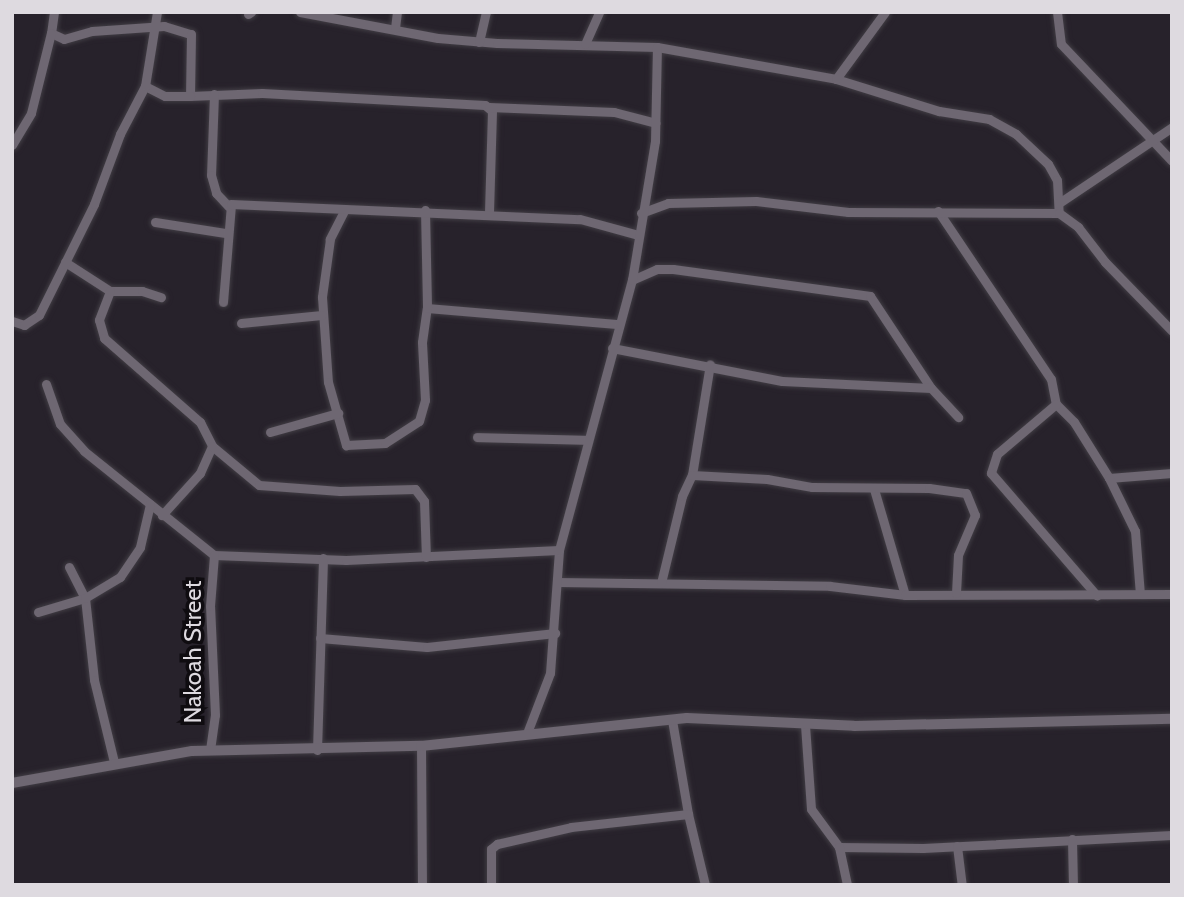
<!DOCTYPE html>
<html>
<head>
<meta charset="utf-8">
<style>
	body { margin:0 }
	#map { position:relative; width:1184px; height:897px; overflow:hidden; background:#27222b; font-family:Cabin,sans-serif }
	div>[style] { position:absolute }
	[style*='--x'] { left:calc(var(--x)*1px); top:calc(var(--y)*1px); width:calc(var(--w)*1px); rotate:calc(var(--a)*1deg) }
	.roads { filter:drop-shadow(0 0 2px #413d44) drop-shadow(0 0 2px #413d44) }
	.minor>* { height:9px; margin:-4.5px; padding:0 4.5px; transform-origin:4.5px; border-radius:4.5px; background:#6e6772 }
	.tertiary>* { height:10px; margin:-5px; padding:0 5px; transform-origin:5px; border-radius:5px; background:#6e6772 }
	span { translate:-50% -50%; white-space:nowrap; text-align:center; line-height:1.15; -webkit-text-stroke:7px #0f0c10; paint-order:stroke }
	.street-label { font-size:24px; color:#dedae0 }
	.frame { position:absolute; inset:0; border:14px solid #dedae0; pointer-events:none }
</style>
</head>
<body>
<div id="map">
	<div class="roads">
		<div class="minor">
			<div style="--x:54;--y:12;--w:21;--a:98"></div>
			<div style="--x:51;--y:33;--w:14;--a:25"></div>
			<div style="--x:64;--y:39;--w:29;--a:-16"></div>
			<div style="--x:92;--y:31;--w:72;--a:-4"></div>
			<div style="--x:164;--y:26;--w:28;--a:17"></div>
			<div style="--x:191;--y:34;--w:62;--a:90.9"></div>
			<div style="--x:190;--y:96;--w:72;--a:-2.4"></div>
			<div style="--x:262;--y:93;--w:223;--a:3.1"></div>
			<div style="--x:485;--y:105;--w:9;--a:41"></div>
			<div style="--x:492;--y:111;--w:103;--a:91.7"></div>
			<div style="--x:300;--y:12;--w:140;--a:10.7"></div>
			<div style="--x:438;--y:38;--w:59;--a:4.8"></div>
			<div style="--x:497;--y:43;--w:160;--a:1.4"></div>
			<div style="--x:657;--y:47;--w:182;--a:10.1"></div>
			<div style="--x:836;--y:79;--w:108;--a:17.3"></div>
			<div style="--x:939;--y:111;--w:51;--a:9.1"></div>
			<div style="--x:989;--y:119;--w:31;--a:29"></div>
			<div style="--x:1016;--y:134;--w:44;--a:43.2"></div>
			<div style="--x:1048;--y:164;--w:18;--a:61"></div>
			<div style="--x:1057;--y:180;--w:33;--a:87"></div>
			<div style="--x:1057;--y:12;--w:32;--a:83"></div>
			<div style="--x:1061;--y:44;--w:161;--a:46.5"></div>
			<div style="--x:248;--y:14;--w:4;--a:-34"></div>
			<div style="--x:395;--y:28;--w:16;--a:-83"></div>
			<div style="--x:479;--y:42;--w:31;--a:-77"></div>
			<div style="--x:585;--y:44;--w:35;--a:-66"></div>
			<div style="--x:836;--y:79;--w:83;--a:-53.8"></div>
			<div style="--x:145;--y:86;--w:22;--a:27"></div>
			<div style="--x:165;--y:96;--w:25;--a:0"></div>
			<div style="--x:214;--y:94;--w:81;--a:92.1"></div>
			<div style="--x:211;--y:175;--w:19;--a:74"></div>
			<div style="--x:216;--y:193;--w:18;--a:47"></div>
			<div style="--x:489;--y:107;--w:125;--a:2.3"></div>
			<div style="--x:614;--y:112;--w:43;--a:14.7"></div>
			<div style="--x:12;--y:145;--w:37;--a:-59"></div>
			<div style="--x:31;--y:113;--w:82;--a:-76"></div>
			<div style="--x:1059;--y:203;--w:136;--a:-33.9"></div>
			<div style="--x:345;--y:209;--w:34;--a:117"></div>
			<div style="--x:330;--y:239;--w:59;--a:97.9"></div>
			<div style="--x:322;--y:297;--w:85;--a:86"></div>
			<div style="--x:328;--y:382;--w:66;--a:74.1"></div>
			<div style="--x:346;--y:445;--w:39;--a:-3"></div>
			<div style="--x:385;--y:443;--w:40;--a:-32.9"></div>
			<div style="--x:419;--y:421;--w:22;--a:-74"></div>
			<div style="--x:425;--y:400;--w:58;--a:-93"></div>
			<div style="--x:422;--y:342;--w:34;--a:-82"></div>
			<div style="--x:427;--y:308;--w:193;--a:4.8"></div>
			<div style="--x:425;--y:210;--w:98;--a:88.8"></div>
			<div style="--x:938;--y:211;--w:202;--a:56.1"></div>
			<div style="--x:1051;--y:379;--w:25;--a:79"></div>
			<div style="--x:1056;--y:404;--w:25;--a:45"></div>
			<div style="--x:1074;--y:422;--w:66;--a:58"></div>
			<div style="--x:1109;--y:478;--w:63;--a:-4.5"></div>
			<div style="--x:641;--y:213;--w:29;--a:-20"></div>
			<div style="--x:668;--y:203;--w:88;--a:-1.3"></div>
			<div style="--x:756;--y:201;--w:93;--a:6.8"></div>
			<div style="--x:848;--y:212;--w:211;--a:0.3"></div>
			<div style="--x:1059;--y:213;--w:24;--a:36"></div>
			<div style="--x:1078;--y:227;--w:44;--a:52.4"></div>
			<div style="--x:1105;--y:262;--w:96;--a:45.8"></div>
			<div style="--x:155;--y:222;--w:71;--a:8.9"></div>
			<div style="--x:65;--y:262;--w:54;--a:32.8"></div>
			<div style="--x:110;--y:291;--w:32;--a:0"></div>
			<div style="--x:142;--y:291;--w:20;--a:18"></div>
			<div style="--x:632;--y:280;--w:27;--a:-24"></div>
			<div style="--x:657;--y:269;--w:16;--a:0"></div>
			<div style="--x:673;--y:269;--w:199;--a:7.8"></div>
			<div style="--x:870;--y:296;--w:110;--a:56.5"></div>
			<div style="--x:931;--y:388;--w:40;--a:47"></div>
			<div style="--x:110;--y:291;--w:31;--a:111"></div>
			<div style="--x:99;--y:320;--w:19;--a:74"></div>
			<div style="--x:104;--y:338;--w:128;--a:41.2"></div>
			<div style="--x:200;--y:422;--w:27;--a:63"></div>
			<div style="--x:212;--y:446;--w:30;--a:114"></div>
			<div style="--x:200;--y:473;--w:57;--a:132.1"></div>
			<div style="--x:223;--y:302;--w:98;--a:-85.3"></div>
			<div style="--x:231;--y:204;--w:349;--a:2.5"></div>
			<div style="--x:580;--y:219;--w:60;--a:15.4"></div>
			<div style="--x:12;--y:321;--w:13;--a:18"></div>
			<div style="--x:24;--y:325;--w:18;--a:-34"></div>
			<div style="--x:39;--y:315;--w:124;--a:-63.6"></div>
			<div style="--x:94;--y:204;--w:75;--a:-69.6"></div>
			<div style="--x:120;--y:134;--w:54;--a:-62.5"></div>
			<div style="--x:145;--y:86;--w:75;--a:-80.8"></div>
			<div style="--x:241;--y:323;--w:81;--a:-5.6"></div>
			<div style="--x:612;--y:348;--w:173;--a:11"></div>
			<div style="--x:782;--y:381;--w:149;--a:2.7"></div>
			<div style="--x:46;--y:384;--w:42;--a:70.7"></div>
			<div style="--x:60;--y:424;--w:36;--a:48"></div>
			<div style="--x:84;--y:451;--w:166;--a:38.7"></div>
			<div style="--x:214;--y:555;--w:132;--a:2.2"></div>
			<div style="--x:346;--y:560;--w:213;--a:-2.7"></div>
			<div style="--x:1056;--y:404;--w:77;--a:139.7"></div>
			<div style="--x:997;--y:454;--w:20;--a:108"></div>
			<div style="--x:991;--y:473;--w:162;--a:49.2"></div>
			<div style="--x:270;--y:432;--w:71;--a:-15.6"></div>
			<div style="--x:477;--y:437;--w:111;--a:1.5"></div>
			<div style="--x:212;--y:446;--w:61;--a:39.7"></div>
			<div style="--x:259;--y:485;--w:81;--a:4.2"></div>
			<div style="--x:340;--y:491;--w:75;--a:-1.5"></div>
			<div style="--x:415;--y:489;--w:15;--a:53"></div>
			<div style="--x:424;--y:501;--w:56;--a:88"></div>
			<div style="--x:692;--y:475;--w:112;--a:-80.8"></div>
			<div style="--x:1109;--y:478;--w:59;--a:63.9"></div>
			<div style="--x:1135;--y:531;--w:63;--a:85.5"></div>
			<div style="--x:874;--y:489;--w:110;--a:73.7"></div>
			<div style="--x:69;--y:567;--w:35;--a:63"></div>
			<div style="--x:85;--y:598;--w:82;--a:83.7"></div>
			<div style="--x:94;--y:680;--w:84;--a:76.3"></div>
			<div style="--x:557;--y:582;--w:273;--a:0.8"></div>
			<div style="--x:830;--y:586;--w:76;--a:6.8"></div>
			<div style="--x:905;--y:595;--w:267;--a:-0.2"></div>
			<div style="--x:661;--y:583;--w:89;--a:-76.4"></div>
			<div style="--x:682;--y:496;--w:23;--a:-65"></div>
			<div style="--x:692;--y:475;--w:75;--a:3.1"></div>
			<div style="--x:767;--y:479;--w:46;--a:10.1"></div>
			<div style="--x:812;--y:487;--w:117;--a:0.5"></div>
			<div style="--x:929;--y:488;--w:37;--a:8"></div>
			<div style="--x:966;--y:493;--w:24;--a:68"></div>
			<div style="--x:975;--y:515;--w:43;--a:113"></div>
			<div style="--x:958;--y:555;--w:38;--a:93"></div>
			<div style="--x:38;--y:612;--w:49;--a:-16.6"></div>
			<div style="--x:85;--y:598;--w:41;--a:-31"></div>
			<div style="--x:120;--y:577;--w:36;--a:-56"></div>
			<div style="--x:140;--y:547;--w:44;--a:-76.9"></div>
			<div style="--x:320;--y:638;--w:107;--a:4.8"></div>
			<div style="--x:427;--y:647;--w:129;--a:-6.2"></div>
			<div style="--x:672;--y:720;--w:95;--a:80.3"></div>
			<div style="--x:688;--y:814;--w:73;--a:76.5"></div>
			<div style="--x:805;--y:725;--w:84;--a:85.9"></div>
			<div style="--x:811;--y:809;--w:47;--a:53.6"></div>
			<div style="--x:839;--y:847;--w:84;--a:0.7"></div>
			<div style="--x:923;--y:848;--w:249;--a:-3"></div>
			<div style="--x:527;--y:733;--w:64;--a:-69"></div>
			<div style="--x:550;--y:673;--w:123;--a:-85.8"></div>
			<div style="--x:559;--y:550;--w:280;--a:-74.9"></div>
			<div style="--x:632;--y:280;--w:141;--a:-80.6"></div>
			<div style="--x:655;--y:141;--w:94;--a:-88.8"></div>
			<div style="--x:421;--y:746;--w:139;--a:89.6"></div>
			<div style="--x:210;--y:750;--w:35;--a:-82"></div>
			<div style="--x:215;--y:715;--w:109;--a:-92.6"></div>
			<div style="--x:210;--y:606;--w:51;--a:-85.5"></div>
			<div style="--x:317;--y:750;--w:192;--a:-88.2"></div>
			<div style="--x:1072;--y:839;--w:46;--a:88.8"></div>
			<div style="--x:957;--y:846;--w:39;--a:83"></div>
			<div style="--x:839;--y:847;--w:39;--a:78"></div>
			<div style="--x:491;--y:885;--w:36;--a:-90"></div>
			<div style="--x:491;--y:849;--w:8;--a:-40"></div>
			<div style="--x:497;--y:844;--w:76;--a:-12.9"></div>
			<div style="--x:571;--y:827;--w:118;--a:-6.3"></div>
		</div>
		<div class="tertiary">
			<div style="--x:12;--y:783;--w:183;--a:-10.1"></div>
			<div style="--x:192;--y:751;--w:229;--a:-1.3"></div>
			<div style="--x:421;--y:746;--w:267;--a:-6"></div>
			<div style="--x:687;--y:718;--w:167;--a:2.7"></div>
			<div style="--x:854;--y:726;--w:318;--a:-1.3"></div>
		</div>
	</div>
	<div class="street-label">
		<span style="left:193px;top:652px;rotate:-90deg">Nakoah Street</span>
	</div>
	<div class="frame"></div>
</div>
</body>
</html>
